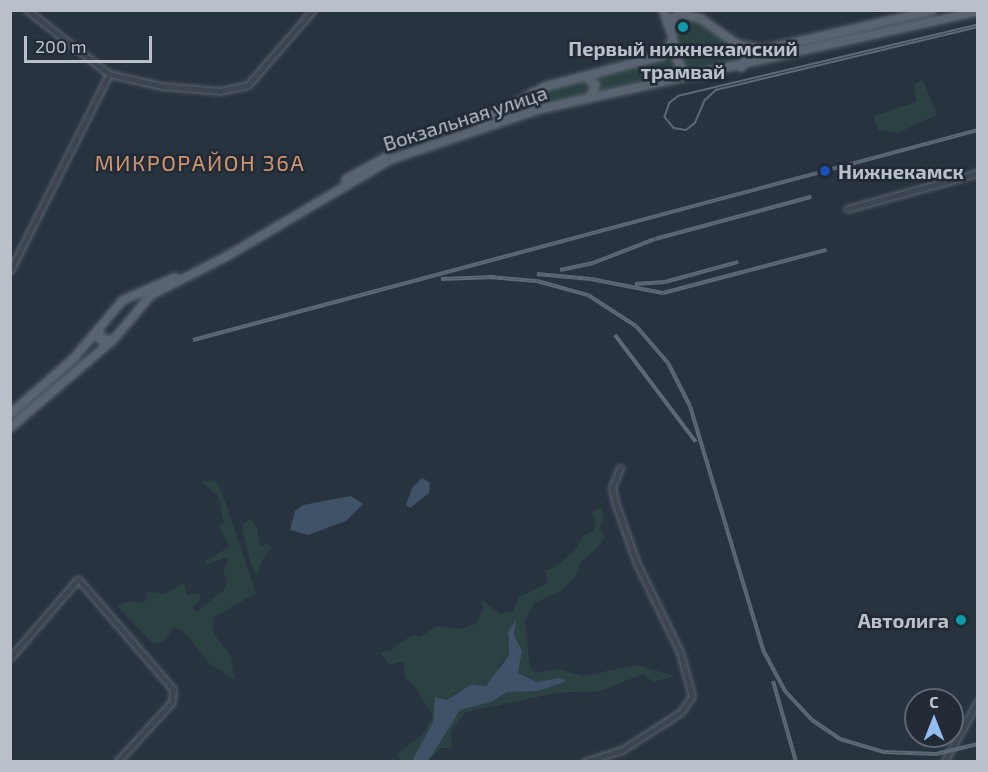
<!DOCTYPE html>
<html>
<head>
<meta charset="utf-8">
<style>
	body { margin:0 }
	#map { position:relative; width:988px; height:772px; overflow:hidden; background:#283340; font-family:"Exo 2",sans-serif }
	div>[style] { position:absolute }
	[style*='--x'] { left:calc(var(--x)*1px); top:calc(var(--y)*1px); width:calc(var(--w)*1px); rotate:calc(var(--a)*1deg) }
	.green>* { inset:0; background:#2b4142 }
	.water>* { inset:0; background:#3f5268 }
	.roads { filter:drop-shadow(0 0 2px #5a636d) drop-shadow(0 0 2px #5a636d) }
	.minor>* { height:5px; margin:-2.5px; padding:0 2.5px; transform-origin:2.5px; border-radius:2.5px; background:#3c4550 }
	.major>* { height:7px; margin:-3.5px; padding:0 3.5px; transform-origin:3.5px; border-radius:3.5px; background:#5a6470 }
	.tram>* { height:1.5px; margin:-0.75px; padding:0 0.75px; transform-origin:0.75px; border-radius:0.75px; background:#5e6977 }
	.rail>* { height:4px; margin-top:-2px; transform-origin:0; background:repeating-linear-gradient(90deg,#212a35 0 4.5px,#5e6977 0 9px); box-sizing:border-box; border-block:2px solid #5e6977 }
	.dots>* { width:16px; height:16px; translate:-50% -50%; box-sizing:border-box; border:3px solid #212a35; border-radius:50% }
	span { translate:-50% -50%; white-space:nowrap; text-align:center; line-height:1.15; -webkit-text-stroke:5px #212a35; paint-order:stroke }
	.poi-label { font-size:20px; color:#b9c0ca; font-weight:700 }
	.left { translate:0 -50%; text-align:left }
	.right { translate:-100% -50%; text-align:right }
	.street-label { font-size:20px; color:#b9c0ca }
	.quarter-label { font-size:22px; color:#d0946e; letter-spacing:1.5px }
	.frame { position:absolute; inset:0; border:12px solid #b9c0ca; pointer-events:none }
	.north { position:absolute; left:904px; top:688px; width:60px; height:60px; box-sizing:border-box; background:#212a35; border:2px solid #5e6671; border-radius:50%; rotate:0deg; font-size:16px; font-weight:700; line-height:24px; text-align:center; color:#b9c0ca }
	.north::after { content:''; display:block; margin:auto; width:21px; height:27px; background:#96bdf2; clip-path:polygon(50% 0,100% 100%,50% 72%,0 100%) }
	.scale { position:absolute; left:24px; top:36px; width:128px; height:27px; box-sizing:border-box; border:3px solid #b9c0ca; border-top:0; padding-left:8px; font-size:18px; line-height:21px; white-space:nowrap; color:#b9c0ca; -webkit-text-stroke:4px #212a35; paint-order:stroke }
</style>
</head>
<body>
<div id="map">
	<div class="green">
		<div style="clip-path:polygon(680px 16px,693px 18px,738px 49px,742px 56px,740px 62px,690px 72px,684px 68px,673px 27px)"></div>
		<div style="clip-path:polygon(671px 51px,681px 75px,658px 76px,598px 92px,594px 76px,665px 57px)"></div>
		<div style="clip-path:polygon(584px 78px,592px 85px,588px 93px,539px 106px,532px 104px,531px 97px,540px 90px)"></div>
		<div style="clip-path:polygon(923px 80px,937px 115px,897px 133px,878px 130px,874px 116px,916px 102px,915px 84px)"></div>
		<div style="clip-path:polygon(214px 480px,220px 487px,256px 593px,213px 618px,213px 633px,230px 655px,235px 680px,209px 663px,188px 636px,175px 627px,162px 642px,153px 644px,117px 606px,130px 601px,144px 603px,147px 591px,164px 594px,184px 583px,187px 595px,199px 593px,201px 598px,193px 607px,196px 612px,224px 590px,227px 581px,223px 572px,229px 557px,205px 565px,205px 561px,229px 547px,219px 526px,224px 523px,218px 496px,201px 481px)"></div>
		<div style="clip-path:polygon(601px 508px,604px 517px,600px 528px,605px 537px,600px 545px,580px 563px,577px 574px,563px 590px,534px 603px,525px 621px,530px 668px,536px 673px,558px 669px,583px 676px,637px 665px,675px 676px,653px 682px,643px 674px,600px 691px,556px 693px,466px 712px,451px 731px,452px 749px,441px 748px,427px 761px,460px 710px,491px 702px,508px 692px,538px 691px,559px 678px,537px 682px,518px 673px,522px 651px,513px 628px,507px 636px,509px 655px,499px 665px,497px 675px,486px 686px,458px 691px,447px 700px,437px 697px,433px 722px,412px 761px,401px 761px,397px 754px,422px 735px,433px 716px,414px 686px,405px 678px,403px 661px,390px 665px,380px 652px,390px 651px,401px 642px,413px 635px,420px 637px,436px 626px,463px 629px,476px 623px,483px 610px,481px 599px,500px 614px,514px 611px,518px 598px,547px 583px,546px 570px,554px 568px,575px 550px,583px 536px,594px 530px,596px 521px,592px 512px)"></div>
		<div style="clip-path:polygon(250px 519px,257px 528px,261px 547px,266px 543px,272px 547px,261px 562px,258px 575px,251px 565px,243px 532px,243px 524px)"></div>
	</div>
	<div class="water">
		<div style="clip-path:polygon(422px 478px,430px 483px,429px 493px,410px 508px,406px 505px,412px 488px)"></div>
		<div style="clip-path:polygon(351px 496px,363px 504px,346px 521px,308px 535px,290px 530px,295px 511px,303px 505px)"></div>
		<div style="clip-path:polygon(516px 620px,514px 634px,522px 651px,518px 673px,537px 682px,559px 678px,567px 681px,538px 691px,508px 692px,491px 702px,460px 710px,431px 757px,427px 761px,412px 761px,433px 722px,435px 697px,447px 700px,470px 685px,486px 686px,509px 655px,508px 632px)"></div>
	</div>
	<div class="roads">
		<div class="minor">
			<div style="--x:27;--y:10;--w:104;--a:38"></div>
			<div style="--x:109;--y:74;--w:53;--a:13"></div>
			<div style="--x:161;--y:86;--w:59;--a:4.8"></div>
			<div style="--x:220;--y:91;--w:29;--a:-12"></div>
			<div style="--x:248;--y:85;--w:99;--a:-49.1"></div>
			<div style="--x:847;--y:209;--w:136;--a:-15.4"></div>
			<div style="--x:10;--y:271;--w:220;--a:-63.3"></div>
			<div style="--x:10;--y:658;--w:104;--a:-49.3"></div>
			<div style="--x:78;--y:579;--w:145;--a:49.2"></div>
			<div style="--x:173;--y:689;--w:13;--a:94"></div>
			<div style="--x:172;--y:702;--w:81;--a:132.5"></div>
			<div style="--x:585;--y:762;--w:39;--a:-18"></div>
			<div style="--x:622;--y:750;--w:70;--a:-32.8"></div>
			<div style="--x:681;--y:712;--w:19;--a:-55"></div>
			<div style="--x:692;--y:696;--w:46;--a:-105.3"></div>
			<div style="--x:680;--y:652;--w:98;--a:-116"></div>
			<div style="--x:637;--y:564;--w:66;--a:-109.5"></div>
			<div style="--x:615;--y:502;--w:15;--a:-101"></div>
			<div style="--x:612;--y:487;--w:21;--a:-67"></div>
			<div style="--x:944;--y:762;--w:70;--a:-60.9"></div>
		</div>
		<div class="major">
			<div style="--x:663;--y:10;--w:19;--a:72"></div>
			<div style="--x:739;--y:46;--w:11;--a:52"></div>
			<div style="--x:746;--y:55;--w:13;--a:113"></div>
			<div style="--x:585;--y:76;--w:13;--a:39"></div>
			<div style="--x:595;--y:84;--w:13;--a:113"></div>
			<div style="--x:694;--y:76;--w:11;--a:-158"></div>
			<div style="--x:684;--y:72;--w:14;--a:-120"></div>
			<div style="--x:677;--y:60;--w:32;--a:-103"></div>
			<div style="--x:670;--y:29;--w:11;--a:-80"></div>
			<div style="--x:672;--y:18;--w:9;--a:-36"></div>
			<div style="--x:679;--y:13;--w:22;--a:13"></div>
			<div style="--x:700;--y:18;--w:45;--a:35.1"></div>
			<div style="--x:737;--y:44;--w:26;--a:11"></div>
			<div style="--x:763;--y:49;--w:173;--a:-13"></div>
			<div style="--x:532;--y:92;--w:11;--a:105"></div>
			<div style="--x:529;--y:103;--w:11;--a:34"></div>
			<div style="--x:479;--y:122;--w:75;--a:-28.6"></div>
			<div style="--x:545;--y:86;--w:121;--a:-14.8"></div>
			<div style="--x:662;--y:55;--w:18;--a:-56"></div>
			<div style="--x:345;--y:179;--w:46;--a:-28.8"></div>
			<div style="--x:98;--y:328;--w:11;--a:80"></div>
			<div style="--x:100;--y:339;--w:12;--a:0"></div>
			<div style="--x:10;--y:413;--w:84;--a:-41.1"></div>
			<div style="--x:73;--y:358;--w:76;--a:-49.8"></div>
			<div style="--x:122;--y:300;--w:57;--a:-23.9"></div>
			<div style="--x:10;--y:427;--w:135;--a:-40.5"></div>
			<div style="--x:113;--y:339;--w:57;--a:-49.9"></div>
			<div style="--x:150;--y:295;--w:85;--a:-27.2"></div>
			<div style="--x:226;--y:256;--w:191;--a:-30.6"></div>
			<div style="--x:390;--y:159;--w:156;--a:-18.7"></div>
			<div style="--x:538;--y:109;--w:451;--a:-12.6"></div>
		</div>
	</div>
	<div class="tram">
		<div style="--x:978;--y:25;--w:307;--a:166.6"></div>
		<div style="--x:679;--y:96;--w:11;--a:142"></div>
		<div style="--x:670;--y:103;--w:15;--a:110"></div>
		<div style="--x:665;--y:117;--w:14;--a:51"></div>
		<div style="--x:674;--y:128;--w:12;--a:9"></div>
		<div style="--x:686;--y:130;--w:11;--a:-38"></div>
		<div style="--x:695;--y:123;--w:25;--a:-67"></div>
		<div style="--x:705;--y:100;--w:15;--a:-42"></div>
		<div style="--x:716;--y:90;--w:269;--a:-13.5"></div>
	</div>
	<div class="rail">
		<div style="--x:560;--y:270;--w:34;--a:-12"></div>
		<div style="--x:593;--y:263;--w:66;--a:-21.2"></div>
		<div style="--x:655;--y:239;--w:162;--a:-15.1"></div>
		<div style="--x:537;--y:274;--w:54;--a:5.3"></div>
		<div style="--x:591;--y:279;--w:73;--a:11"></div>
		<div style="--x:663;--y:293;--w:169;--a:-14.8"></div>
		<div style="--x:488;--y:277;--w:49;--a:4.7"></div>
		<div style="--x:537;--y:281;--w:53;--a:15.4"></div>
		<div style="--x:588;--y:295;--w:57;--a:32.9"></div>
		<div style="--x:636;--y:326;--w:49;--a:49.1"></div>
		<div style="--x:668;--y:363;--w:48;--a:62.9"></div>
		<div style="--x:690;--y:406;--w:255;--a:73.3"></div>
		<div style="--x:763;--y:650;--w:47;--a:61.8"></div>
		<div style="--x:785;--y:691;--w:40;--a:47"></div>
		<div style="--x:812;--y:720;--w:34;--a:34"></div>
		<div style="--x:840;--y:739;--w:46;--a:16.5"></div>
		<div style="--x:884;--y:752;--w:52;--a:2.2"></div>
		<div style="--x:936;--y:754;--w:43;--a:-13.4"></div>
		<div style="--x:441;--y:279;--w:54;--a:-2.1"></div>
		<div style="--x:635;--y:284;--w:30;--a:-4"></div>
		<div style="--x:665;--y:282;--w:76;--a:-15.3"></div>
		<div style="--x:615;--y:335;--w:134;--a:52.9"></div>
		<div style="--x:193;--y:340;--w:813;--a:-14.98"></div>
		<div style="--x:773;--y:681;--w:84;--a:74.1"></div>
	</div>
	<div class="dots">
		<div style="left:683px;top:27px;background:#0f9aa8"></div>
		<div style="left:825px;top:171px;background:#1a4fb4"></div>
		<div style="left:961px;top:620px;background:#0f9aa8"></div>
	</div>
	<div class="poi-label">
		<span style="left:683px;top:60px">Первый нижнекамский<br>трамвай</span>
		<span class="left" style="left:838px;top:171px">Нижнекамск</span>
		<span class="right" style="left:949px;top:620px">Автолига</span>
	</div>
	<div class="street-label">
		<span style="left:465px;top:118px;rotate:-18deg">Вокзальная улица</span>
	</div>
	<div class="quarter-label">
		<span style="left:200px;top:163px">МИКРОРАЙОН 36А</span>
	</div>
	<div class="frame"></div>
	<div class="north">С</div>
	<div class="scale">200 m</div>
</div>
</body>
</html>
